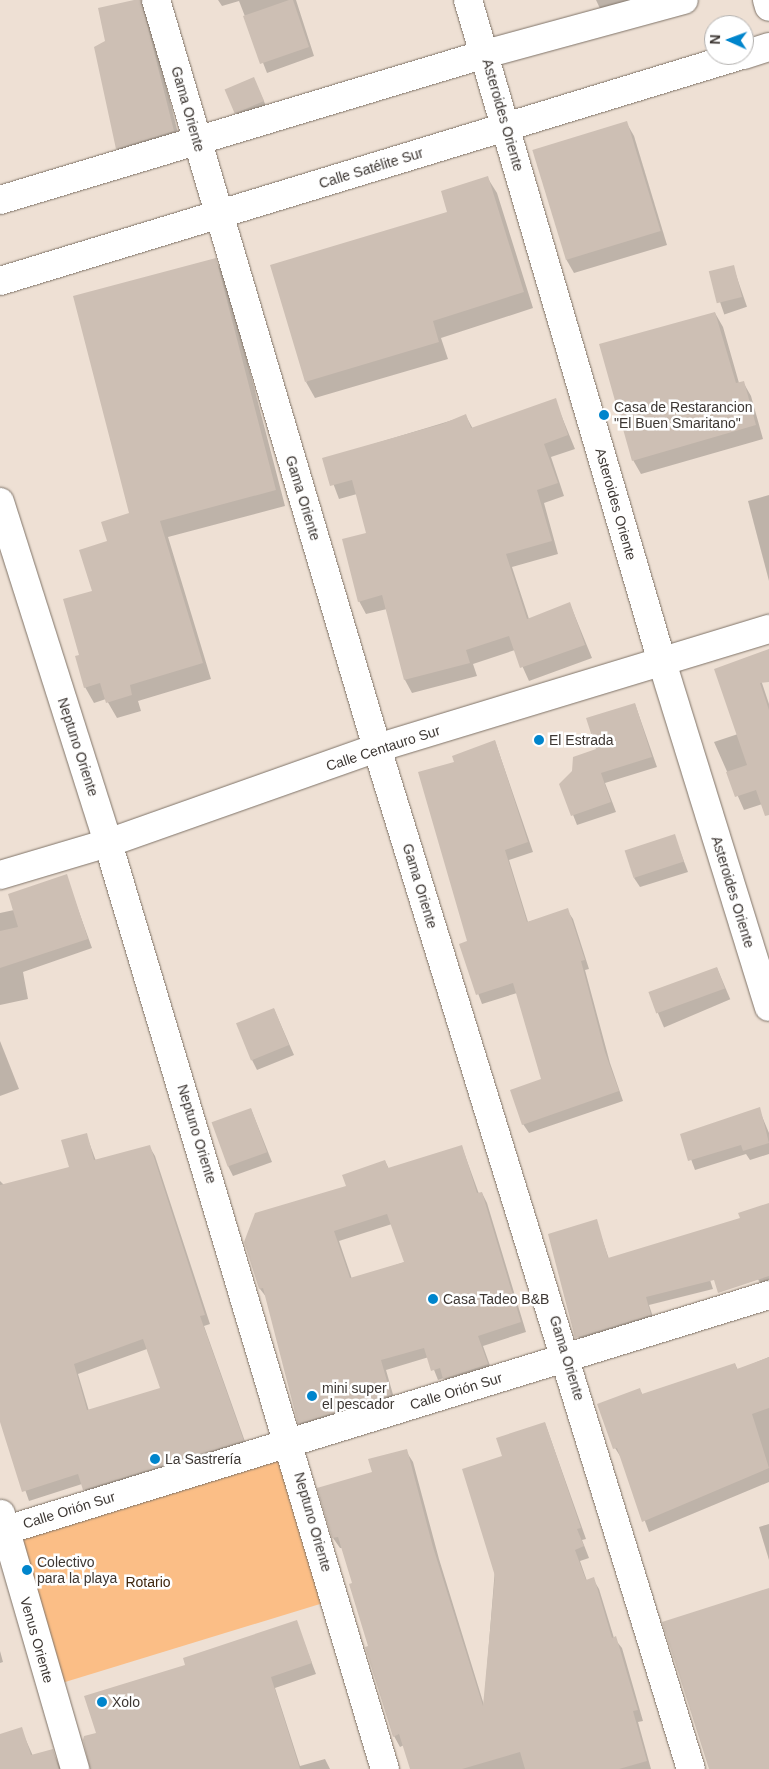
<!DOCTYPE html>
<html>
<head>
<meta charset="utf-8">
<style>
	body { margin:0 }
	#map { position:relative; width:769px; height:1769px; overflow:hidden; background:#eee0d4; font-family:Helvetica,sans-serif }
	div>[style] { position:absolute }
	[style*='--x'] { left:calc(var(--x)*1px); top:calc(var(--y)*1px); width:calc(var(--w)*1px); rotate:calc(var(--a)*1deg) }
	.green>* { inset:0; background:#fbbe86; transform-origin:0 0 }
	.shadow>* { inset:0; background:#0003; transform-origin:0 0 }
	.building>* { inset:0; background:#cdbfb4; transform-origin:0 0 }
	.roads { filter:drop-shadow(0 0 1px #7f7368) drop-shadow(0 0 1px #7f7368) }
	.street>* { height:28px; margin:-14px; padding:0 14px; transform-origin:14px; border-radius:14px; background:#fff }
	.dots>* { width:14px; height:14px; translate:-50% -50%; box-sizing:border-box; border:2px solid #fff; border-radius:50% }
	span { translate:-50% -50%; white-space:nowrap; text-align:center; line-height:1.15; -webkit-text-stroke:5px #fff; paint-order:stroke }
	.street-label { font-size:14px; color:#3d3733 }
	.poi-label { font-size:14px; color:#3d3733 }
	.left { translate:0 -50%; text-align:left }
	.park-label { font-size:14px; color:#3f260d }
	.north { position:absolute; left:704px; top:15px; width:50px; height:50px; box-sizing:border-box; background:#fff; border:1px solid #b1afad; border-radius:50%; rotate:272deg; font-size:14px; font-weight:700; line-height:20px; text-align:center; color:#3d3733 }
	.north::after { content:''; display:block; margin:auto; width:18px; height:22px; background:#0085cc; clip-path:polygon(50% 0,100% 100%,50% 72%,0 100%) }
</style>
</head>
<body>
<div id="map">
	<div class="green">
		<div style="left:284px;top:1454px;width:154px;height:281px;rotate:73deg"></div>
	</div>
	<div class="shadow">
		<div style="clip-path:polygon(140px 0,148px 14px,181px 145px,125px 162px,117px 148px,106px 41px)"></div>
		<div style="clip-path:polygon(218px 0,296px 0,314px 56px,267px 73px,239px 1px,222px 6px)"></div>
		<div style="clip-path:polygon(596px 0,653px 0,605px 19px)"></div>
		<div style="left:254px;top:79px;width:35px;height:30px;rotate:66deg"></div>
		<div style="clip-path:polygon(626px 122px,634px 136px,667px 245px,574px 273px,566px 259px)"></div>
		<div style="clip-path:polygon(487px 177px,497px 193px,533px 308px,441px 338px,448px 359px,315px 398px,306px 382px,449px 213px)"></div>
		<div style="clip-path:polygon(215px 260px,225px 276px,285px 506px,168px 537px,211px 679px,138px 701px,141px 711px,117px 718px,106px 699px,94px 703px,85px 687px,81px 656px,94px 591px,108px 542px,130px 514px)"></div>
		<div style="left:733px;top:266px;width:43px;height:24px;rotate:71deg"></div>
		<div style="clip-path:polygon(715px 313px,723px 327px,739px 383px,743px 382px,751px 396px,763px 439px,641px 474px,633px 460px)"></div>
		<div style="clip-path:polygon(555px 400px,575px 449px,551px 457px,564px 496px,544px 503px,558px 554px,512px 567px,529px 619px,570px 604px,592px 658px,529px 681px,515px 650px,473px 664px,477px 676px,412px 693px,405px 680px,387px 609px,366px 614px,359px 601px,368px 534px,357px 494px,339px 499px,324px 459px,466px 416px,473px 429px)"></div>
		<div style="clip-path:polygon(769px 495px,769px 581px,748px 501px)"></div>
		<div style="clip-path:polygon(758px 671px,769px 704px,769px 802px,744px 810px,714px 742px,738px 734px)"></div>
		<div style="clip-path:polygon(635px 704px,657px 767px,605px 783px,616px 812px,577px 825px,561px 784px,597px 750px)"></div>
		<div style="clip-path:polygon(495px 741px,533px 852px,509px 860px,528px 922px,567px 910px,573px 919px,589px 969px,585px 970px,610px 1063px,623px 1101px,529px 1133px,523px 1124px,543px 1080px,517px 993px,482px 1004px,460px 945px,468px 942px,455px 762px)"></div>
		<div style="clip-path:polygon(674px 835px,688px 872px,640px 887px,634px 878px)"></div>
		<div style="clip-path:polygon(66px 876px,92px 948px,23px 972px,28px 999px,0 1005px,0 913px,14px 910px)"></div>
		<div style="left:717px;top:968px;width:34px;height:72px;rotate:67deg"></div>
		<div style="clip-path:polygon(274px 1009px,294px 1055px,257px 1070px,252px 1060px)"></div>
		<div style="clip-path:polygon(0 1041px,19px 1089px,0 1096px)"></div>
		<div style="clip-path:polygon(251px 1109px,272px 1162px,233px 1176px,228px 1166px)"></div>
		<div style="clip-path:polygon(759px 1109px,769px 1133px,769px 1154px,750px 1160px,746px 1154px,695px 1170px,682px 1135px)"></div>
		<div style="clip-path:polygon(evenodd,86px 1134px,96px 1161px,149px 1146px,155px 1156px,210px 1324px,204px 1326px,248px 1450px,89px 1499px,82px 1484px,29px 1501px,0 1417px,0 1181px,4px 1185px,70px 1168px,86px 1134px,147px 1349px,162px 1389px,89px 1411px,78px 1374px,147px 1349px)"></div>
		<div style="clip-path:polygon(evenodd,462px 1147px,479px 1194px,482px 1193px,487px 1203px,526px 1332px,483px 1346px,493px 1374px,450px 1388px,444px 1378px,438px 1380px,429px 1357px,386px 1370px,396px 1405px,305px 1433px,299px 1423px,267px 1298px,260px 1289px,246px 1242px,347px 1187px,385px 1161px,389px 1169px,462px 1147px,392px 1224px,405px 1262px,352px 1279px,339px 1241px,392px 1224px)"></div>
		<div style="clip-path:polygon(769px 1213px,769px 1290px,763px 1289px,758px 1279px)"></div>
		<div style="clip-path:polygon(596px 1221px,609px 1259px,698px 1243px,713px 1289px,649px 1305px,655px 1323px,581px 1346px,550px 1235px)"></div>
		<div style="clip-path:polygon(769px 1357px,769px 1482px,649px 1532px,622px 1459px,615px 1448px,639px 1389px,643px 1395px,735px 1364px,738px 1370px)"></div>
		<div style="clip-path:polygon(545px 1423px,586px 1539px,582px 1540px,589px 1558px,580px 1561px,587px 1581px,593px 1579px,599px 1589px,614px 1638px,622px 1648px,643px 1721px,638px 1722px,651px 1769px,411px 1769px,404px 1745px,400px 1747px,394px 1736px,354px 1584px,342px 1548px,340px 1548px,333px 1538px,373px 1473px,406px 1451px,413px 1462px,439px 1559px,484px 1705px,504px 1457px)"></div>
		<div style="clip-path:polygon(769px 1524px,769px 1560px,759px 1527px)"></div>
		<div style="clip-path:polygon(296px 1621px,316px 1674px,275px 1688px,300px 1766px,325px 1759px,330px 1769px,91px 1769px,97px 1734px,187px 1666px)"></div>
		<div style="clip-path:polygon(0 1651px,3px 1662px,0 1663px)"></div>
		<div style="clip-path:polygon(21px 1729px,33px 1756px,52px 1750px,61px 1769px,0 1769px,0 1736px)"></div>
	</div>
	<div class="building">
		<div style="clip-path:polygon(134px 0,141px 0,174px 131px,116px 149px,94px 47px,105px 41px,98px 8px)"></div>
		<div style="clip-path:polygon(289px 0,293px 0,309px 47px,260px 64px,243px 16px)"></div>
		<div style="left:254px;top:77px;width:26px;height:32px;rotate:67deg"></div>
		<div style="left:627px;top:121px;width:115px;height:99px;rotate:73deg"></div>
		<div style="clip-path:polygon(488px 176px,524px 292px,433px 321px,439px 342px,305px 382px,270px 265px,447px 212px,441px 191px)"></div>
		<div style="clip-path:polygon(216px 258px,276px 490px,160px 521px,203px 663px,130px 685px,132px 695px,106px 703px,100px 683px,84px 688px,75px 656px,79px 655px,63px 599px,92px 591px,79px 550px,107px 541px,101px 522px,129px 513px,73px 296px)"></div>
		<div style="left:734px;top:265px;width:33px;height:26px;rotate:76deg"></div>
		<div style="clip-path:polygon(715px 312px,736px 383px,744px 381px,756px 425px,632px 461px,599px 344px)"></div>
		<div style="clip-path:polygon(556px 398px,568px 435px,544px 444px,558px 483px,537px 490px,552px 541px,506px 554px,527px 619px,570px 602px,585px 645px,520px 668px,509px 636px,466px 650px,470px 663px,404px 680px,382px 595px,358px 602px,342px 539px,366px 533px,352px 480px,330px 486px,322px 458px,442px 424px,466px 414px,471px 428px)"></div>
		<div style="clip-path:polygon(769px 649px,769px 682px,760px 683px,769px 710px,769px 815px,765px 816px,756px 790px,735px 797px,726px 772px,747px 765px,714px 669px)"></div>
		<div style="clip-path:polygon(635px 703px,652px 757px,601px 773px,611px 802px,571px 816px,559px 784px,572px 771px,573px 757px,596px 749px,586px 718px)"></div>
		<div style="clip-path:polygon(495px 740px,528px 842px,505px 850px,527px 922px,568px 908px,585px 960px,581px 961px,605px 1052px,619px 1091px,522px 1125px,510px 1090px,541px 1079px,513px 983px,476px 995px,459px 944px,467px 941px,418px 772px,454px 762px,452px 756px)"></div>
		<div style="left:675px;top:834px;width:29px;height:53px;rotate:72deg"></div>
		<div style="clip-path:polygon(67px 874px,88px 939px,0 968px,0 931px,18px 927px,8px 894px)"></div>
		<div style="left:717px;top:967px;width:23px;height:73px;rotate:70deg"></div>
		<div style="left:274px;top:1008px;width:40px;height:41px;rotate:68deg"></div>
		<div style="clip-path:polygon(760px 1107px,769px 1143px,743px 1151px,741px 1145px,688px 1161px,680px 1134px)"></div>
		<div style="left:251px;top:1108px;width:47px;height:42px;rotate:70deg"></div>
		<div style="clip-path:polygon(evenodd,87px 1133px,94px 1160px,150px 1145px,205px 1315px,200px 1316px,244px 1441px,83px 1490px,78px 1474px,22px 1492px,0 1422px,0 1185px,69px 1167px,61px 1140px,87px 1133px,143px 1339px,160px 1388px,87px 1410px,74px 1364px,143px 1339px)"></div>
		<div style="clip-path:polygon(evenodd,462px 1145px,477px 1193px,482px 1192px,521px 1322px,478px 1336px,488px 1364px,443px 1379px,440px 1368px,431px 1371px,424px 1348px,381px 1360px,391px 1395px,298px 1424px,263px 1288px,259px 1289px,244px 1242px,255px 1213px,346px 1186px,342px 1175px,385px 1160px,388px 1168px,462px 1145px,387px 1214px,404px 1262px,350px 1278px,334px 1231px,387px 1214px)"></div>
		<div style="clip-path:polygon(769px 1203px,769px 1276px,718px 1293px,714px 1280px,646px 1297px,651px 1315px,575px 1338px,548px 1234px,597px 1219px,608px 1258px,740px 1218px,738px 1213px)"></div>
		<div style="clip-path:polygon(769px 1357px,769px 1408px,752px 1414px,769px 1468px,642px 1522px,617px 1448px,613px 1449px,597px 1404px,640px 1388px,642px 1394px,735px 1363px,737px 1369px)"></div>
		<div style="clip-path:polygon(545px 1422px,581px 1528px,577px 1529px,584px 1546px,575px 1550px,586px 1580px,594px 1577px,612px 1638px,616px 1636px,638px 1710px,633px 1711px,647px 1761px,619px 1769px,525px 1769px,520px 1752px,462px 1769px,410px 1769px,399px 1734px,393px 1737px,365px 1647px,368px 1646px,349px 1584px,352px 1583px,338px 1537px,332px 1538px,317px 1488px,372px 1472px,368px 1459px,407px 1449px,433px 1547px,483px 1706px,495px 1576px,462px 1469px,502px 1456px,496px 1438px)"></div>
		<div style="clip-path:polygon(769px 1588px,769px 1769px,709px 1769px,662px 1622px)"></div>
		<div style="clip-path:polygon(297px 1620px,312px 1663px,271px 1677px,300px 1769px,90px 1769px,83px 1740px,84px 1736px,96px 1733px,84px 1696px,185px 1665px,183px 1658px)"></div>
		<div style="clip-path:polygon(22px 1727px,31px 1755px,53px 1749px,59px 1769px,0 1769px,0 1734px)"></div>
	</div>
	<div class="roads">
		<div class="street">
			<div style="--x:156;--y:0;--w:780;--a:73.54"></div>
			<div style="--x:377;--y:748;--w:1068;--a:72.91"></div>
			<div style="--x:468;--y:0;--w:690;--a:73.67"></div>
			<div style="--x:662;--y:662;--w:361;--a:72.8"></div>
			<div style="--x:767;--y:0;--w:7;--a:74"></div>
			<div style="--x:744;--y:55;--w:26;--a:-18"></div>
			<div style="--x:0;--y:200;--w:506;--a:-16.75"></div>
			<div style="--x:485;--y:54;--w:206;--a:-15.2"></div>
			<div style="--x:0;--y:281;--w:776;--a:-16.94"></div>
			<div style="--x:0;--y:502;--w:358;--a:72.4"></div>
			<div style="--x:108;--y:843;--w:967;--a:73.35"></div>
			<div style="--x:0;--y:875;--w:113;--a:-16.5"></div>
			<div style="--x:108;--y:843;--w:285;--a:-19.5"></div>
			<div style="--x:377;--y:748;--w:410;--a:-16.9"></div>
			<div style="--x:1;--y:1514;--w:266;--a:73.8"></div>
			<div style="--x:0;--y:1532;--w:805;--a:-17.13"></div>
		</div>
	</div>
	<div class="dots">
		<div style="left:604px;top:415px;background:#0085cc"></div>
		<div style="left:539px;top:740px;background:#0085cc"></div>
		<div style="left:433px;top:1299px;background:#0085cc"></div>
		<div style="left:312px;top:1396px;background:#0085cc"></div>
		<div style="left:155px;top:1459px;background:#0085cc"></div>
		<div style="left:27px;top:1570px;background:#0085cc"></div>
		<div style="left:102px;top:1702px;background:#0085cc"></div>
	</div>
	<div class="street-label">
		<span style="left:188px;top:109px;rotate:74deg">Gama Oriente</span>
		<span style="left:503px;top:115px;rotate:74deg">Asteroides Oriente</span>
		<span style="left:371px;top:168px;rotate:-17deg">Calle Satélite Sur</span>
		<span style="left:303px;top:498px;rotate:73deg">Gama Oriente</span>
		<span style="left:616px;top:504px;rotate:74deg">Asteroides Oriente</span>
		<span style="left:78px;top:747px;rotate:72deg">Neptuno Oriente</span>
		<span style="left:383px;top:748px;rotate:-18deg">Calle Centauro Sur</span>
		<span style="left:420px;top:886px;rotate:73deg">Gama Oriente</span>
		<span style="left:733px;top:892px;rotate:73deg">Asteroides Oriente</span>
		<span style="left:197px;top:1134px;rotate:73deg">Neptuno Oriente</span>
		<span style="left:567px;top:1358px;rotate:73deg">Gama Oriente</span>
		<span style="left:456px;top:1391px;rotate:-17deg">Calle Orión Sur</span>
		<span style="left:69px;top:1510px;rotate:-17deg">Calle Orión Sur</span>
		<span style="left:313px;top:1522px;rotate:74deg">Neptuno Oriente</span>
		<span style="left:37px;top:1640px;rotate:74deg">Venus Oriente</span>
	</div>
	<div class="poi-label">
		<span class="left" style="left:614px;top:415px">Casa de Restarancion<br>"El Buen Smaritano"</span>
		<span class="left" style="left:549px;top:740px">El Estrada</span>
		<span class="left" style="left:443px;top:1299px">Casa Tadeo B&amp;B</span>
		<span class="left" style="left:322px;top:1396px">mini super<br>el pescador</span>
		<span class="left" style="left:165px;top:1459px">La Sastrería</span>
		<span class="left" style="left:37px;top:1570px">Colectivo<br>para la playa</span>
		<span class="left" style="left:112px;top:1702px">Xolo</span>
	</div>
	<div class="park-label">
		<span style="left:148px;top:1582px">Rotario</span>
	</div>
	<div class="north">N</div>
</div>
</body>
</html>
